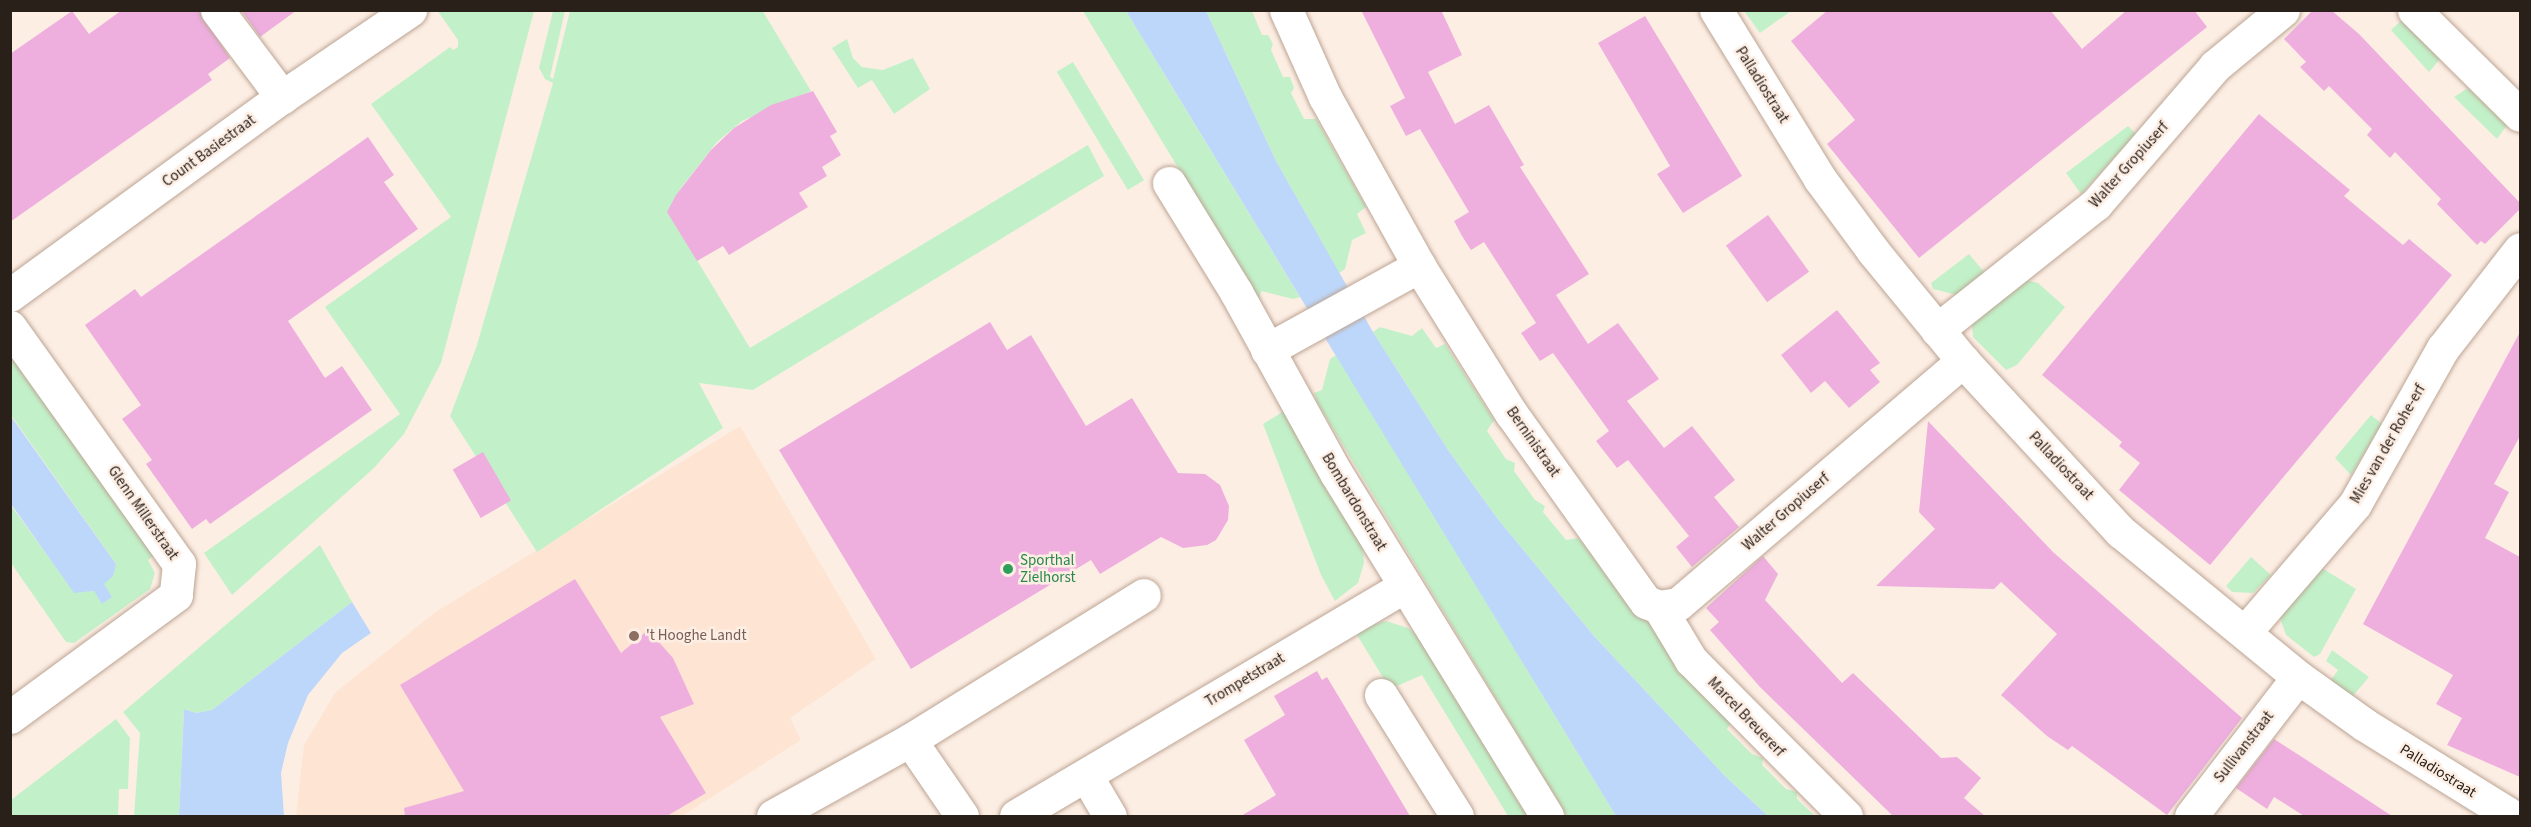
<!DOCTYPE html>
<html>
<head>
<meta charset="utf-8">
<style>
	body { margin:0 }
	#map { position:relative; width:2531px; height:827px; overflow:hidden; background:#fdeee4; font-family:"Source Sans 3",sans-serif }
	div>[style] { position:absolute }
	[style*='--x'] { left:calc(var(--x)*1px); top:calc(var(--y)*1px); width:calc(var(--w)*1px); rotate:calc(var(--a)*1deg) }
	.built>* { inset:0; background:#fee5d3 }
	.green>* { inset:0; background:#c2f1c9; transform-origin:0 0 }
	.water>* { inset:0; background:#bdd7fb }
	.building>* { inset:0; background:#eeafdf; transform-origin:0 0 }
	.roads { filter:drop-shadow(0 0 2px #bca594) drop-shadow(0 0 2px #bca594) }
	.minor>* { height:33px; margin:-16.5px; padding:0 16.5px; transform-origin:16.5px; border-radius:16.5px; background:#fff }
	.dots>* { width:16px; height:16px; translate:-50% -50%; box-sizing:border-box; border:3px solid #fdeee4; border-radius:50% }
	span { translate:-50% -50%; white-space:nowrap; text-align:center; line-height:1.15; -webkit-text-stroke:5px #fdeee4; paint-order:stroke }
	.street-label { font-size:15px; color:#29201a }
	.leisure-label { font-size:15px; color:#27864d }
	.left { translate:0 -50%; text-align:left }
	.education-label { font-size:15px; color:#785e54 }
	.frame { position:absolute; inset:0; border:12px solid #29201a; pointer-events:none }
</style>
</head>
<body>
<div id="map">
	<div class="built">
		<div style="clip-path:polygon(740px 426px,876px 659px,790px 718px,801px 740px,682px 816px,296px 816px,304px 745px,335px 693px,434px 613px)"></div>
	</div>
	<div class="green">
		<div style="clip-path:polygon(437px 10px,534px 11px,441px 363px,404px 434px,374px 468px,232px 595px,204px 553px,400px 414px,325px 307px,451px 217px,371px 104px,450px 47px,453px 50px,458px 47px,458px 40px)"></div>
		<div style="clip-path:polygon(762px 10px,811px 91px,742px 121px,717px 142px,681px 188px,668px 212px,750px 348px,1088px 145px,1104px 176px,753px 390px,699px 383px,723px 428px,537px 552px,450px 416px,476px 348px,553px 83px,545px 79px,539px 68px,553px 11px,565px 11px,550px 77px,553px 79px,570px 11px)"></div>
		<div style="clip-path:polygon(1083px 11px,1126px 11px,1300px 297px,1293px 299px,1261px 291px,1259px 301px)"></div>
		<div style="clip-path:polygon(1206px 11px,1252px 11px,1262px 35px,1268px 35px,1273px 44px,1271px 50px,1283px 77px,1290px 77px,1294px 88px,1291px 93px,1304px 119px,1316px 119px,1366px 207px,1357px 214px,1366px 233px,1352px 240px,1345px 269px,1339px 273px,1276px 161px)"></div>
		<div style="clip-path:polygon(1744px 11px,1791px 11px,1760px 33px)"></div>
		<div style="clip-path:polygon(2402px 20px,2440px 59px,2429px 72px,2391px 30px)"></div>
		<div style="clip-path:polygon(847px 39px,853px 58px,862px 67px,883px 70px,913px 58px,930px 89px,894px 114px,872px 80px,858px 88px,832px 48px)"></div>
		<div style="left:1073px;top:62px;width:138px;height:19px;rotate:59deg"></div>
		<div style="clip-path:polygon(2468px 88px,2507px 125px,2497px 139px,2454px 97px)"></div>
		<div style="clip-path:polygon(2128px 126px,2136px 134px,2081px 194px,2066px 173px)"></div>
		<div style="clip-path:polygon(1969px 254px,1985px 273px,1957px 295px,1933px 289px,1931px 283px)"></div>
		<div style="clip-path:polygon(2026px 280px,2038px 283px,2065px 307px,2017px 365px,2006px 370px,1973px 337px,1972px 322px)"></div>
		<div style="clip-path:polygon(1380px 327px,1412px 336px,1422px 328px,1436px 348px,1445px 344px,1494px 420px,1487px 431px,1506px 459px,1515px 463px,1514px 471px,1535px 500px,1545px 506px,1543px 512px,1566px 540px,1578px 538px,1732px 721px,1727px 729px,1752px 754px,1763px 758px,1762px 765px,1786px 789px,1797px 792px,1797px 799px,1815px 816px,1768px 816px,1725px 776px,1594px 636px,1497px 518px,1448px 450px,1373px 332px)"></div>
		<div style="clip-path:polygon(16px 354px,157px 553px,148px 560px,155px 573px,150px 589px,74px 643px,66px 642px,11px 563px,10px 504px,74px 592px,94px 591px,112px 597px,103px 584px,116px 564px,11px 415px,11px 359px)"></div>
		<div style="clip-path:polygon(1336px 355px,1616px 816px,1567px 816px,1317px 402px,1314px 393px,1322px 390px,1330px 359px)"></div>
		<div style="clip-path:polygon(1284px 411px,1359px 535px,1363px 550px,1364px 563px,1358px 583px,1335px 601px,1321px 575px,1263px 424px)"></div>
		<div style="clip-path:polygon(2371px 415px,2382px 424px,2351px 475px,2335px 458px)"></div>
		<div style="clip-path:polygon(320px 545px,352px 602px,212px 710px,196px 713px,184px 709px,179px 816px,134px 816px,140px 733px,123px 712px)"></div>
		<div style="clip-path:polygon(2251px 557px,2271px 575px,2253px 593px,2232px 592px,2226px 586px)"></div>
		<div style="clip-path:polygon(2320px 567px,2356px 589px,2320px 654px,2314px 657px,2286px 635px,2278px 612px)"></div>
		<div style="clip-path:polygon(1386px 621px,1408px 628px,1420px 638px,1527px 816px,1508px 816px,1422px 675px,1390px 689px,1354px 630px)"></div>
		<div style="clip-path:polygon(2332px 650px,2369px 677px,2352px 697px,2329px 683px,2338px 670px,2326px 661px)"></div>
		<div style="clip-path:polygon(116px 719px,130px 738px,128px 789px,119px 789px,118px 816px,11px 816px,11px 800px)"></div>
	</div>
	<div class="water">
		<div style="clip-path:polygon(1126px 11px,1206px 11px,1276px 161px,1373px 332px,1448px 450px,1497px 518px,1594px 636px,1725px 776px,1768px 816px,1616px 816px)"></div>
		<div style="clip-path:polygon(10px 415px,116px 564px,113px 576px,104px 584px,112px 597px,102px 604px,94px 591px,74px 593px,11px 504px)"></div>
		<div style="clip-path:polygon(352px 602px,371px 633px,342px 653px,308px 695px,288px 743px,281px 773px,284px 816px,179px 816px,184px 709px,196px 713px,212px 710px)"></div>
	</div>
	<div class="building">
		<div style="clip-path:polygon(122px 10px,199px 10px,230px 58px,208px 74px,212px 80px,10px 222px,10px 54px,72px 11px,89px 34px)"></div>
		<div style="clip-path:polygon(241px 10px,297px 10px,260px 37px)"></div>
		<div style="clip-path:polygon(1361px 10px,1441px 10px,1462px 55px,1428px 72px,1455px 124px,1489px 105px,1524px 165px,1520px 167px,1589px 274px,1556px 295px,1588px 344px,1618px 323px,1659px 379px,1627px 401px,1664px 448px,1692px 426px,1735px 480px,1714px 497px,1739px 527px,1692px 567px,1676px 547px,1689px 536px,1628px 460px,1617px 468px,1596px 441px,1609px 431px,1553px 353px,1540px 361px,1521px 333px,1536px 323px,1484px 242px,1471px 250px,1462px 236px,1454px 221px,1469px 212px,1420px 129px,1406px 136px,1390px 106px,1405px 98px)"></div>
		<div style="clip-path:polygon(1828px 10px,2050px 10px,2082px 49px,2127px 10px,2194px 10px,2207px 27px,1919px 258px,1827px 144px,1855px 120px,1791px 41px)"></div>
		<div style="clip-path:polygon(2313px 10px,2331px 10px,2359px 34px,2520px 203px,2520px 209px,2485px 244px,2481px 241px,2477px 245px,2437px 204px,2441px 199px,2395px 152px,2390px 158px,2367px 135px,2372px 129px,2329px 86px,2324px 91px,2300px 67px,2306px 62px,2284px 39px)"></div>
		<div style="clip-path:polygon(1645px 16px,1742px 176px,1683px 213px,1657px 174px,1670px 166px,1598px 43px)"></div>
		<div style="clip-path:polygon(813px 91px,837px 132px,830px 136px,841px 155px,822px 167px,827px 176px,799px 193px,808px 207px,729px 255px,723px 246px,697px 261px,667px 212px,676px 195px,711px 150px,734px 128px,771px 105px)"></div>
		<div style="clip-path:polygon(2259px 114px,2350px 190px,2344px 196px,2403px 245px,2409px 239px,2452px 275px,2210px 565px,2119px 490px,2140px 463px,2119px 446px,2122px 442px,2042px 375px)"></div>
		<div style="clip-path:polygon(368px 137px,394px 175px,384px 182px,418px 229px,288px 321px,325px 378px,342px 366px,372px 410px,210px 524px,206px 519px,192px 529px,146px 464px,152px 460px,122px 419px,141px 405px,85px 325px,135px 289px,141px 297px)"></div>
		<div style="left:1768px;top:215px;width:70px;height:52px;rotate:54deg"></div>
		<div style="clip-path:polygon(1837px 310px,1880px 363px,1870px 370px,1880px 382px,1849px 408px,1825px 381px,1811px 393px,1781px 355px)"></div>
		<div style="clip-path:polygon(990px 322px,1007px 350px,1031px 335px,1086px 426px,1132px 398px,1178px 473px,1205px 474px,1220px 485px,1229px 506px,1228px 520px,1216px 540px,1207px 545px,1183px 548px,1161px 537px,1100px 574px,1091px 560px,911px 669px,779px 450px)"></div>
		<div style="clip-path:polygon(2520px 332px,2520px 436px,2494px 484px,2509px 492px,2485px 538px,2520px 557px,2520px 777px,2447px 745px,2462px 718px,2436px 704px,2453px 675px,2363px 624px)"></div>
		<div style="clip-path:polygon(1928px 421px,2053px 552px,2242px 718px,2167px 815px,2072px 746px,2068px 750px,2047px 736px,2001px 695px,2057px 634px,2001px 582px,1994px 589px,1876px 586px,1935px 529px,1919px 512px)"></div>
		<div style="left:483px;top:452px;width:56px;height:35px;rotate:60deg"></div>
		<div style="clip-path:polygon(1763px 556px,1778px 574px,1765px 600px,1842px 683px,1853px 673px,1941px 758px,1957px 757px,1981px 778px,1964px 798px,1985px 816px,1893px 816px,1760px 687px,1710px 630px,1719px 622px,1706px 608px)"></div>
		<div style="clip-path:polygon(575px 579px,621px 653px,648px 630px,673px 658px,694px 704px,660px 717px,706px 793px,667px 816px,405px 816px,404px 808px,464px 791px,400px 685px)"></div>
		<div style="clip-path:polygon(1317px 671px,1322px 680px,1327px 677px,1410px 816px,1241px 816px,1276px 795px,1244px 740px,1285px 715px,1274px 696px)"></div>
		<div style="clip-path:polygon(2274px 739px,2302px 757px,2392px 816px,2304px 816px,2274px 797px,2267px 809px,2236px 788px)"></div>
	</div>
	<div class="roads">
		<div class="minor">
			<div style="--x:217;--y:10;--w:109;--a:53.2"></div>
			<div style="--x:1286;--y:10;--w:95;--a:65.9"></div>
			<div style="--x:1325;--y:97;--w:193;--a:60.9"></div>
			<div style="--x:1419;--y:266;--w:173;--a:58"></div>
			<div style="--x:1511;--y:413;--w:232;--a:54.5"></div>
			<div style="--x:1646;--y:602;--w:14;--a:21"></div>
			<div style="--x:1659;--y:607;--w:19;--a:-9"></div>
			<div style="--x:1678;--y:604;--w:375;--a:-40.5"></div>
			<div style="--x:1716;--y:10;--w:198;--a:58.4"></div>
			<div style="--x:1820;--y:179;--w:89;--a:53.6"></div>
			<div style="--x:1873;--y:251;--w:142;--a:50.7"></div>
			<div style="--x:1963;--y:361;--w:233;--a:47.3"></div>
			<div style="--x:2121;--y:532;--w:229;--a:39.3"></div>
			<div style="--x:2298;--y:677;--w:82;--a:35.6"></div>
			<div style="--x:2365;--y:725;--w:173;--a:31.8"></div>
			<div style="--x:2414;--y:10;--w:149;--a:44.7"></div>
			<div style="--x:1169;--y:183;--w:128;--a:58.4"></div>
			<div style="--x:1236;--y:292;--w:207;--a:61.1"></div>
			<div style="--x:1336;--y:473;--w:403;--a:58.4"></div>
			<div style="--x:10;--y:295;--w:336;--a:-36.1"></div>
			<div style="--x:282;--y:97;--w:155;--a:-34.2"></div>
			<div style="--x:10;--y:327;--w:291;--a:54.5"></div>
			<div style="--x:179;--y:564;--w:31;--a:96"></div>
			<div style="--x:176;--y:595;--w:206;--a:143.7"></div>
			<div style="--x:1937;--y:330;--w:203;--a:-38.4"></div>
			<div style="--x:2096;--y:204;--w:182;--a:-49.2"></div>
			<div style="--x:2215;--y:66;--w:88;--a:-39.5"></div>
			<div style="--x:1267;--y:350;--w:174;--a:-28.9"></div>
			<div style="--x:1659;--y:607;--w:62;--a:58.9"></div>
			<div style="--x:1691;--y:660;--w:220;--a:45.2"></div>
			<div style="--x:2245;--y:632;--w:169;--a:-49.3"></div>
			<div style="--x:2355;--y:504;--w:179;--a:-60.6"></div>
			<div style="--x:2443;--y:348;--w:125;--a:-52.1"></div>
			<div style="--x:1381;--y:695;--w:143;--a:57.9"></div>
			<div style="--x:910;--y:740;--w:275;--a:-31.8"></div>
			<div style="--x:1087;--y:777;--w:45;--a:59.5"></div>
			<div style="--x:773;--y:816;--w:157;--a:-29"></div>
			<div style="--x:910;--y:740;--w:92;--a:55.6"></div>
			<div style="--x:1016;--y:816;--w:452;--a:-30.6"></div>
			<div style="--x:2191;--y:816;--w:175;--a:-52.4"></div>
		</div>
	</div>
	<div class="dots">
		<div style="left:1008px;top:569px;background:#2e9e5b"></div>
		<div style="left:634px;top:636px;background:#8d6e63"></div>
	</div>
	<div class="street-label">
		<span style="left:1762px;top:85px;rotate:58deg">Palladiostraat</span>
		<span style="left:209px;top:151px;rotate:-36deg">Count Basiestraat</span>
		<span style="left:2129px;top:165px;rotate:-48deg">Walter Gropiuserf</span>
		<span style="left:1533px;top:442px;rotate:55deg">Berninistraat</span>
		<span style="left:2388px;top:444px;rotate:-60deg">Mies van der Rohe-erf</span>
		<span style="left:2061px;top:466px;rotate:47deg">Palladiostraat</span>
		<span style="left:1354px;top:502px;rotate:59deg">Bombardonstraat</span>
		<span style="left:1786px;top:512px;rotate:-41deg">Walter Gropiuserf</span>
		<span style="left:143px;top:513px;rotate:55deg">Glenn Millerstraat</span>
		<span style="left:1245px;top:680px;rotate:-31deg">Trompetstraat</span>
		<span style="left:1746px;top:717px;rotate:46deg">Marcel Breuererf</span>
		<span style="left:2244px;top:747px;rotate:-52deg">Sullivanstraat</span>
		<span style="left:2438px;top:771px;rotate:32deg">Palladiostraat</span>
	</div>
	<div class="leisure-label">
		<span class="left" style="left:1020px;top:569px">Sporthal<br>Zielhorst</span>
	</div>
	<div class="education-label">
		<span class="left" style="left:646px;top:636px">'t Hooghe Landt</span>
	</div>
	<div class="frame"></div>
</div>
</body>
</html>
